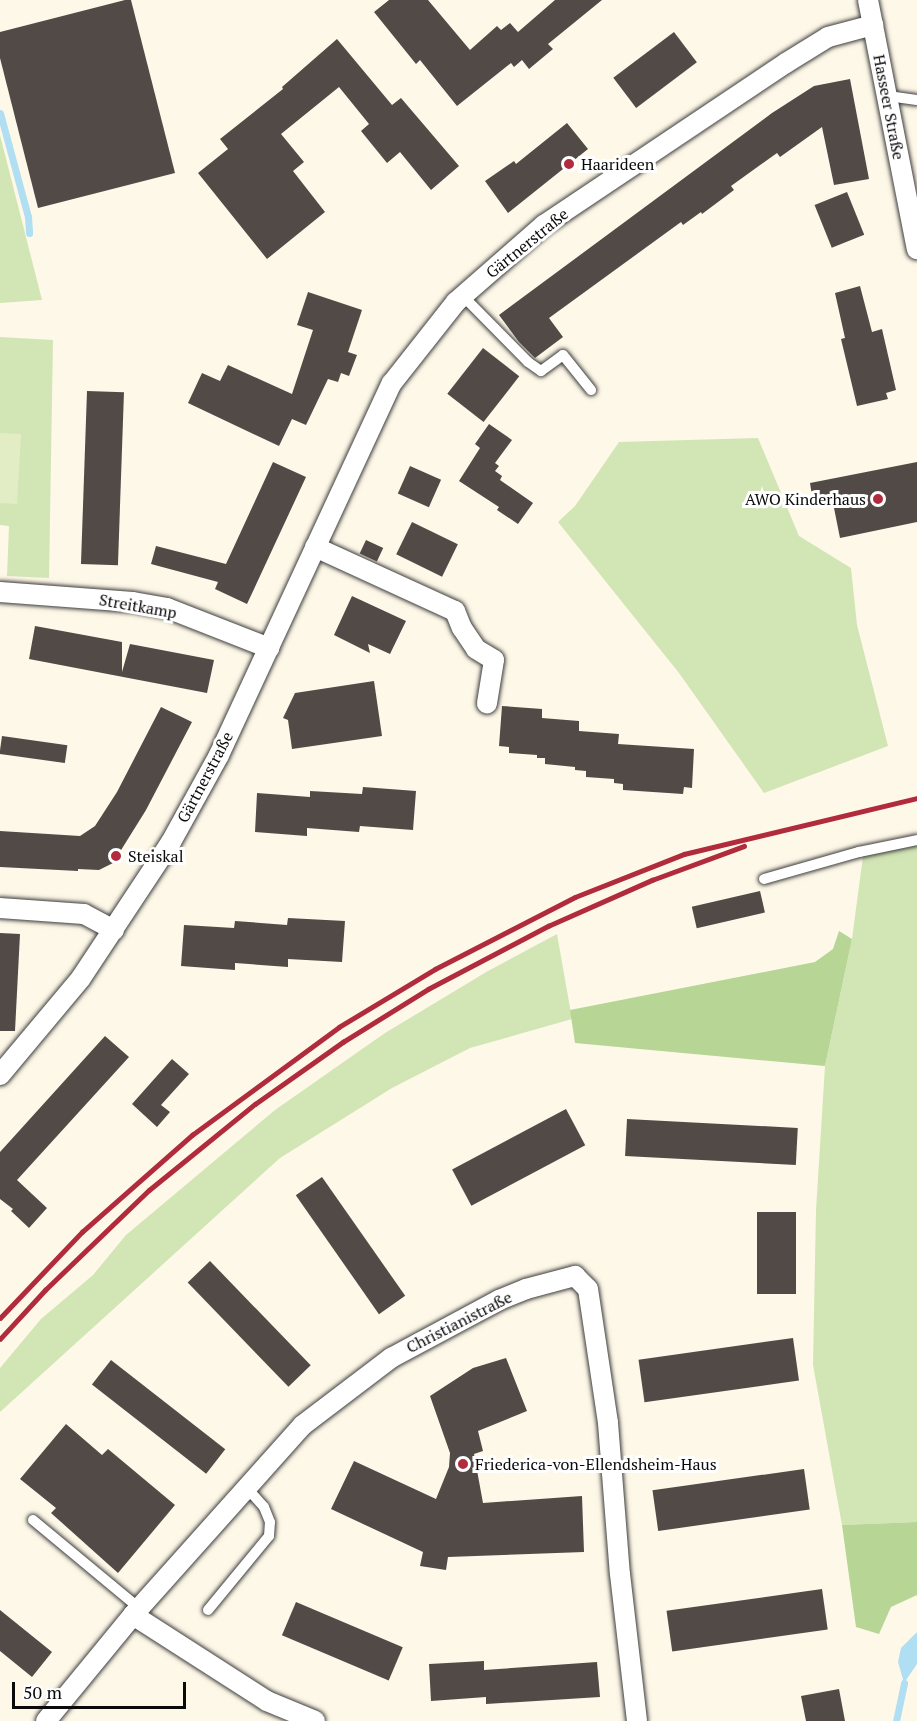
<!DOCTYPE html>
<html>
<head>
<meta charset="utf-8">
<style>
	body { margin:0 }
	#map { position:relative; width:917px; height:1721px; overflow:hidden; background:#fef8e8; font-family:"PT Serif",serif }
	div>[style] { position:absolute }
	[style*='--x'] { left:calc(var(--x)*1px); top:calc(var(--y)*1px); width:calc(var(--w)*1px); rotate:calc(var(--a)*1deg) }
	.green>* { inset:0; background:#d2e5b5 }
	.forest>* { inset:0; background:#b7d595 }
	.pitch>* { inset:0; background:#e2edc6 }
	.water>* { inset:0; background:#b0def2 }
	.stream>* { height:7px; margin:-3.5px; padding:0 3.5px; transform-origin:3.5px; border-radius:3.5px; background:#b0def2 }
	.building>* { inset:0; background:#524a47; transform-origin:0 0 }
	.roads { filter:drop-shadow(0 0 2px #3d3d3d) drop-shadow(0 0 2px #3d3d3d) }
	.service>* { height:10px; margin:-5px; padding:0 5px; transform-origin:5px; border-radius:5px; background:#fff }
	.minor>* { height:20px; margin:-10px; padding:0 10px; transform-origin:10px; border-radius:10px; background:#fff }
	.rail>* { height:4.5px; margin:-2.25px; padding:0 2.25px; transform-origin:2.25px; border-radius:2.25px; background:#b02b3c }
	.dots>* { width:16px; height:16px; translate:-50% -50%; box-sizing:border-box; border:3px solid #fff; border-radius:50% }
	span { translate:-50% -50%; white-space:nowrap; text-align:center; line-height:1.15; -webkit-text-stroke:6px #fff; paint-order:stroke }
	.street-label { font-size:16px; color:#0a0a0a }
	.poi-label { font-size:16px; color:#0a0a0a }
	.left { translate:0 -50%; text-align:left }
	.right { translate:-100% -50%; text-align:right }
	.scale { position:absolute; left:12px; top:1682px; width:174px; height:27px; box-sizing:border-box; border:3px solid #0a0a0a; border-top:0; padding-left:8px; font-size:18px; line-height:21px; white-space:nowrap; color:#0a0a0a; -webkit-text-stroke:4px #fff; paint-order:stroke }
</style>
</head>
<body>
<div id="map">
	<div class="green">
		<div style="clip-path:polygon(0 135px,42px 300px,0 303px)"></div>
		<div style="clip-path:polygon(0 337px,53px 340px,49px 578px,7px 576px,9px 526px,0 525px)"></div>
		<div style="clip-path:polygon(758px 438px,799px 536px,851px 568px,857px 625px,888px 746px,764px 793px,679px 673px,558px 522px,575px 506px,619px 442px)"></div>
		<div style="clip-path:polygon(917px 845px,917px 1522px,842px 1525px,813px 1365px,816px 1210px,825px 1066px,852px 939px,863px 856px)"></div>
		<div style="clip-path:polygon(557px 934px,572px 1019px,470px 1048px,392px 1088px,280px 1158px,0 1412px,0 1368px,41px 1319px,93px 1275px,126px 1235px,275px 1110px,385px 1033px,488px 971px)"></div>
	</div>
	<div class="forest">
		<div style="clip-path:polygon(839px 931px,852px 939px,825px 1066px,575px 1043px,570px 1010px,815px 962px,833px 949px)"></div>
		<div style="clip-path:polygon(917px 1522px,917px 1595px,891px 1607px,879px 1634px,856px 1627px,842px 1525px)"></div>
	</div>
	<div class="pitch">
		<div style="clip-path:polygon(0 433px,21px 434px,17px 504px,0 503px)"></div>
	</div>
	<div class="water">
		<div style="clip-path:polygon(917px 1632px,917px 1664px,904px 1683px,898px 1662px,901px 1648px)"></div>
	</div>
	<div class="stream">
		<div style="--x:0;--y:113;--w:108;--a:74.9"></div>
		<div style="--x:28;--y:217;--w:16;--a:86"></div>
		<div style="--x:896;--y:1721;--w:39;--a:-78"></div>
	</div>
	<div class="building">
		<div style="clip-path:polygon(125px 0,131px 0,175px 173px,38px 208px,0 58px,0 32px)"></div>
		<div style="clip-path:polygon(389px 0,428px 0,470px 50px,497px 26px,501px 30px,510px 23px,518px 32px,555px 0,602px 0,548px 44px,553px 49px,529px 69px,522px 60px,514px 67px,511px 63px,457px 106px,420px 60px,416px 64px,374px 12px)"></div>
		<div style="left:674px;top:32px;width:38px;height:76px;rotate:53deg"></div>
		<div style="clip-path:polygon(337px 39px,392px 105px,401px 98px,459px 166px,431px 190px,400px 152px,387px 163px,361px 131px,369px 124px,339px 87px,281px 134px,304px 162px,293px 171px,325px 212px,267px 259px,198px 173px,228px 149px,220px 139px,283px 89px,282px 87px)"></div>
		<div style="clip-path:polygon(850px 79px,869px 179px,834px 185px,822px 127px,780px 157px,777px 153px,731px 186px,734px 190px,702px 214px,701px 212px,683px 225px,681px 222px,549px 318px,563px 337px,535px 358px,519px 342px,499px 315px,772px 113px,814px 86px)"></div>
		<div style="clip-path:polygon(567px 123px,588px 149px,508px 213px,485px 181px,514px 161px,516px 164px)"></div>
		<div style="left:847px;top:192px;width:46px;height:35px;rotate:68deg"></div>
		<div style="clip-path:polygon(860px 286px,872px 332px,882px 329px,896px 390px,886px 393px,888px 399px,857px 406px,841px 339px,845px 338px,835px 293px)"></div>
		<div style="clip-path:polygon(308px 292px,362px 310px,348px 352px,357px 355px,349px 376px,341px 373px,338px 382px,328px 379px,306px 425px,292px 419px,279px 446px,188px 403px,202px 373px,220px 381px,228px 365px,292px 394px,313px 330px,297px 325px)"></div>
		<div style="left:483px;top:348px;width:46px;height:58px;rotate:38deg"></div>
		<div style="left:87px;top:391px;width:37px;height:173px;rotate:2deg"></div>
		<div style="clip-path:polygon(489px 424px,512px 440px,495px 463px,499px 466px,495px 471px,502px 476px,500px 480px,533px 503px,518px 524px,497px 510px,499px 507px,459px 481px,480px 448px,475px 444px)"></div>
		<div style="clip-path:polygon(273px 462px,306px 477px,247px 604px,215px 589px,218px 582px,151px 564px,156px 546px,226px 564px)"></div>
		<div style="clip-path:polygon(917px 462px,917px 522px,840px 538px,832px 498px,813px 502px,810px 483px)"></div>
		<div style="left:410px;top:466px;width:34px;height:30px;rotate:24deg"></div>
		<div style="left:412px;top:522px;width:51px;height:36px;rotate:26deg"></div>
		<div style="left:366px;top:540px;width:19px;height:15px;rotate:25deg"></div>
		<div style="clip-path:polygon(352px 596px,406px 621px,390px 654px,368px 644px,370px 653px,334px 635px)"></div>
		<div style="clip-path:polygon(35px 626px,122px 642px,122px 672px,130px 644px,214px 660px,207px 693px,29px 659px)"></div>
		<div style="clip-path:polygon(374px 681px,382px 736px,292px 749px,288px 720px,283px 718px,295px 693px)"></div>
		<div style="clip-path:polygon(502px 706px,542px 709px,542px 718px,579px 721px,579px 731px,619px 734px,618px 744px,694px 749px,692px 788px,684px 787px,683px 794px,623px 790px,623px 784px,614px 783px,614px 779px,586px 777px,586px 771px,575px 770px,575px 767px,545px 764px,545px 758px,537px 758px,537px 755px,509px 753px,509px 747px,499px 746px)"></div>
		<div style="clip-path:polygon(161px 707px,192px 722px,146px 810px,113px 863px,99px 870px,78px 869px,78px 871px,0 867px,0 831px,80px 836px,95px 826px,117px 792px)"></div>
		<div style="left:2px;top:736px;width:66px;height:18px;rotate:8deg"></div>
		<div style="clip-path:polygon(363px 787px,416px 791px,413px 830px,360px 826px,359px 832px,307px 828px,307px 836px,255px 832px,257px 793px,310px 797px,310px 791px,362px 794px)"></div>
		<div style="left:760px;top:891px;width:22px;height:70px;rotate:77deg"></div>
		<div style="clip-path:polygon(288px 918px,345px 921px,342px 962px,288px 959px,288px 967px,235px 963px,235px 970px,181px 966px,184px 925px,234px 928px,235px 921px,287px 925px)"></div>
		<div style="clip-path:polygon(0 933px,20px 934px,15px 1031px,0 1031px)"></div>
		<div style="clip-path:polygon(105px 1036px,129px 1057px,17px 1180px,47px 1208px,29px 1228px,11px 1211px,13px 1209px,0 1199px,0 1152px)"></div>
		<div style="clip-path:polygon(172px 1059px,189px 1074px,161px 1105px,170px 1112px,157px 1127px,132px 1104px)"></div>
		<div style="left:566px;top:1109px;width:41px;height:129px;rotate:62deg"></div>
		<div style="left:627px;top:1119px;width:171px;height:37px;rotate:3deg"></div>
		<div style="left:322px;top:1177px;width:145px;height:32px;rotate:55deg"></div>
		<div style="left:757px;top:1212px;width:39px;height:82px"></div>
		<div style="left:210px;top:1261px;width:145px;height:31px;rotate:46deg"></div>
		<div style="left:793px;top:1338px;width:43px;height:156px;rotate:82deg"></div>
		<div style="clip-path:polygon(506px 1358px,527px 1411px,478px 1431px,483px 1451px,474px 1454px,483px 1503px,582px 1496px,584px 1552px,448px 1557px,446px 1570px,420px 1566px,423px 1552px,331px 1509px,354px 1461px,436px 1499px,449px 1467px,450px 1453px,430px 1396px,473px 1368px)"></div>
		<div style="left:111px;top:1360px;width:145px;height:31px;rotate:38deg"></div>
		<div style="clip-path:polygon(66px 1424px,102px 1455px,108px 1449px,175px 1505px,118px 1573px,51px 1513px,56px 1508px,20px 1479px)"></div>
		<div style="left:804px;top:1469px;width:41px;height:153px;rotate:82deg"></div>
		<div style="left:822px;top:1589px;width:41px;height:157px;rotate:82deg"></div>
		<div style="left:296px;top:1602px;width:116px;height:36px;rotate:23deg"></div>
		<div style="clip-path:polygon(0 1610px,52px 1652px,32px 1677px,0 1651px)"></div>
		<div style="clip-path:polygon(484px 1661px,484px 1670px,597px 1662px,600px 1697px,486px 1704px,486px 1697px,431px 1701px,429px 1664px)"></div>
		<div style="clip-path:polygon(839px 1689px,845px 1721px,806px 1721px,801px 1696px)"></div>
	</div>
	<div class="roads">
		<div class="service">
			<div style="--x:888;--y:96;--w:29;--a:8"></div>
			<div style="--x:463;--y:296;--w:93;--a:45.4"></div>
			<div style="--x:528;--y:362;--w:16;--a:35"></div>
			<div style="--x:541;--y:371;--w:27;--a:-36"></div>
			<div style="--x:563;--y:355;--w:45;--a:51.3"></div>
			<div style="--x:764;--y:879;--w:99;--a:-15.9"></div>
			<div style="--x:859;--y:852;--w:59;--a:-11.7"></div>
			<div style="--x:33;--y:1520;--w:138;--a:39.7"></div>
			<div style="--x:208;--y:1610;--w:96;--a:-50.5"></div>
			<div style="--x:269;--y:1536;--w:14;--a:-86"></div>
			<div style="--x:270;--y:1522;--w:16;--a:-112"></div>
			<div style="--x:264;--y:1507;--w:25;--a:-132"></div>
		</div>
		<div class="minor">
			<div style="--x:868;--y:0;--w:254;--a:78.9"></div>
			<div style="--x:315;--y:547;--w:154;--a:24.6"></div>
			<div style="--x:455;--y:611;--w:18;--a:68"></div>
			<div style="--x:462;--y:628;--w:25;--a:56"></div>
			<div style="--x:476;--y:649;--w:21;--a:31"></div>
			<div style="--x:494;--y:660;--w:44;--a:99.2"></div>
			<div style="--x:0;--y:592;--w:133;--a:4.3"></div>
			<div style="--x:133;--y:602;--w:35;--a:10"></div>
			<div style="--x:167;--y:608;--w:110;--a:21.4"></div>
			<div style="--x:0;--y:908;--w:84;--a:4.1"></div>
			<div style="--x:84;--y:914;--w:34;--a:28"></div>
			<div style="--x:0;--y:1075;--w:126;--a:-50.1"></div>
			<div style="--x:81;--y:978;--w:163;--a:-56.5"></div>
			<div style="--x:171;--y:842;--w:99;--a:-61.1"></div>
			<div style="--x:219;--y:755;--w:410;--a:-65.1"></div>
			<div style="--x:392;--y:383;--w:103;--a:-51.7"></div>
			<div style="--x:456;--y:302;--w:117;--a:-41.2"></div>
			<div style="--x:544;--y:225;--w:291;--a:-33.8"></div>
			<div style="--x:786;--y:63;--w:49;--a:-31.8"></div>
			<div style="--x:828;--y:37;--w:47;--a:-14.9"></div>
			<div style="--x:133;--y:1615;--w:159;--a:32.7"></div>
			<div style="--x:267;--y:1701;--w:52;--a:22.6"></div>
			<div style="--x:46;--y:1721;--w:137;--a:-50.6"></div>
			<div style="--x:133;--y:1615;--w:255;--a:-48.2"></div>
			<div style="--x:303;--y:1425;--w:111;--a:-37.3"></div>
			<div style="--x:391;--y:1358;--w:123;--a:-28.2"></div>
			<div style="--x:499;--y:1300;--w:29;--a:-22"></div>
			<div style="--x:526;--y:1289;--w:51;--a:-14.9"></div>
			<div style="--x:575;--y:1276;--w:18;--a:45"></div>
			<div style="--x:588;--y:1289;--w:135;--a:81.5"></div>
			<div style="--x:608;--y:1423;--w:151;--a:85.5"></div>
			<div style="--x:620;--y:1574;--w:148;--a:83.4"></div>
		</div>
	</div>
	<div class="rail">
		<div style="--x:0;--y:1318;--w:119;--a:-46.4"></div>
		<div style="--x:82;--y:1232;--w:147;--a:-41.4"></div>
		<div style="--x:192;--y:1135;--w:182;--a:-36.3"></div>
		<div style="--x:339;--y:1027;--w:112;--a:-31.1"></div>
		<div style="--x:435;--y:969;--w:157;--a:-27.2"></div>
		<div style="--x:575;--y:897;--w:117;--a:-21.5"></div>
		<div style="--x:684;--y:854;--w:240;--a:-13.5"></div>
		<div style="--x:0;--y:1339;--w:67;--a:-47.4"></div>
		<div style="--x:45;--y:1290;--w:144;--a:-43.9"></div>
		<div style="--x:149;--y:1190;--w:136;--a:-39.1"></div>
		<div style="--x:255;--y:1104;--w:108;--a:-35.2"></div>
		<div style="--x:343;--y:1042;--w:100;--a:-31.9"></div>
		<div style="--x:428;--y:989;--w:136;--a:-27.7"></div>
		<div style="--x:548;--y:926;--w:114;--a:-23.9"></div>
		<div style="--x:652;--y:880;--w:98;--a:-20.3"></div>
	</div>
	<div class="dots">
		<div style="left:569px;top:164px;background:#b02b3c"></div>
		<div style="left:878px;top:499px;background:#b02b3c"></div>
		<div style="left:116px;top:856px;background:#b02b3c"></div>
		<div style="left:463px;top:1464px;background:#b02b3c"></div>
	</div>
	<div class="street-label">
		<span style="left:889px;top:107px;rotate:79deg">Hasseer Straße</span>
		<span style="left:527px;top:243px;rotate:-39deg">Gärtnerstraße</span>
		<span style="left:138px;top:606px;rotate:10deg">Streitkamp</span>
		<span style="left:205px;top:777px;rotate:-62deg">Gärtnerstraße</span>
		<span style="left:459px;top:1322px;rotate:-27deg">Christianistraße</span>
	</div>
	<div class="poi-label">
		<span class="left" style="left:581px;top:164px">Haarideen</span>
		<span class="right" style="left:866px;top:499px">AWO Kinderhaus</span>
		<span class="left" style="left:128px;top:856px">Steiskal</span>
		<span class="left" style="left:475px;top:1464px">Friederica-von-Ellendsheim-Haus</span>
	</div>
	<div class="scale">50 m</div>
</div>
</body>
</html>
